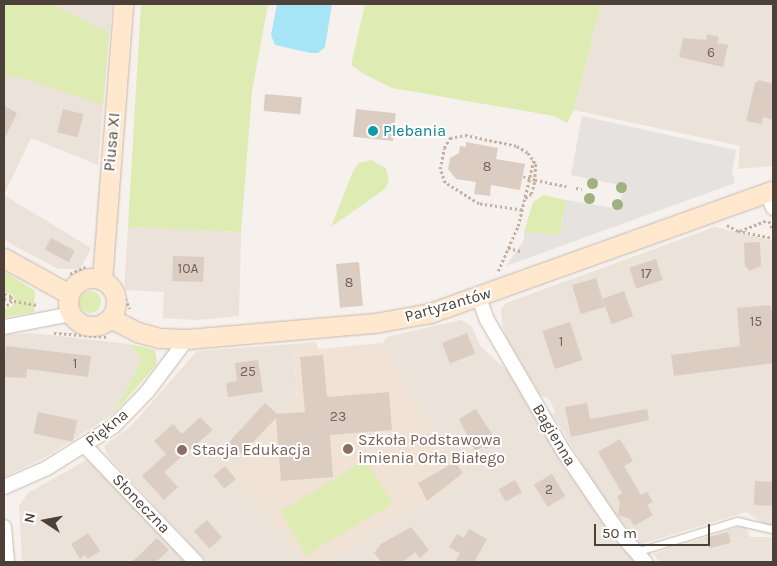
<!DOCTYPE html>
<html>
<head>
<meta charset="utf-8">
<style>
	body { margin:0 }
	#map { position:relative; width:777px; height:566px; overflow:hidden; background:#f6f1ec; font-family:Karla,sans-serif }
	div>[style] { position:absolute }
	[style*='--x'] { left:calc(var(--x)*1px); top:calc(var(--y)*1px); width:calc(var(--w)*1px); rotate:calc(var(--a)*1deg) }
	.residential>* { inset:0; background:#ebe2d9 }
	.education>* { inset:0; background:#f0e3d5 }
	.green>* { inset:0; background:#deecb3; transform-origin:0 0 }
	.round { border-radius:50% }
	.parking>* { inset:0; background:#e5e2e0 }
	.water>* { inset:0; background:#a6e5f5 }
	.building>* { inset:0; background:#dccdc3; transform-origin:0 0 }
	.path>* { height:2.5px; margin-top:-1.25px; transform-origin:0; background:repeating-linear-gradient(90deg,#c5af9e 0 2.5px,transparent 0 5px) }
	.roads { filter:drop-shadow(0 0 1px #c6b9b0) drop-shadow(0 0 1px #c6b9b0) }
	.lane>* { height:7px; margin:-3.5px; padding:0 3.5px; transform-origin:3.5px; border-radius:3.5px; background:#fff }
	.street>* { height:14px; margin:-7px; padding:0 7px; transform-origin:7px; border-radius:7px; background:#fff }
	.secondary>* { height:19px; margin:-9.5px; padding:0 9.5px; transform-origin:9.5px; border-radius:9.5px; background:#ffe8cd }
	.secondary>.ring { margin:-9.5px; padding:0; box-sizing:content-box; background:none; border:19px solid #ffe8cd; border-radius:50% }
	.trees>* { width:11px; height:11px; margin:-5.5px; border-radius:50%; background:#9fb17f }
	.dots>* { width:14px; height:14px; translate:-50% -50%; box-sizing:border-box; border:2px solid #fff; border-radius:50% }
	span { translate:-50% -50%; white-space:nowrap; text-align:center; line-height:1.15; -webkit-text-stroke:4px #fff; paint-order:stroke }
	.number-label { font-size:14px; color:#70635b }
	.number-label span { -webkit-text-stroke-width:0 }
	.culture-label { font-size:16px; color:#0d838f }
	.left { translate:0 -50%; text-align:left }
	.street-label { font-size:16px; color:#4c4038 }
	.education-label { font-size:16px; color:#785e54 }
	.frame { position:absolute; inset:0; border:5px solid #4c4038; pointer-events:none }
	.north { position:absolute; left:20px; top:496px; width:50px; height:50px; -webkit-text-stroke:4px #fff; paint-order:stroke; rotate:281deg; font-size:14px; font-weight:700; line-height:20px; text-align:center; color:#4c4038 }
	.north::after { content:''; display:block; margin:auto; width:18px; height:22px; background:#4c4038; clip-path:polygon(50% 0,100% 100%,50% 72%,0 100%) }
	.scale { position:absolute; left:594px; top:524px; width:116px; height:22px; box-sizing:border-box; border:2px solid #4c4038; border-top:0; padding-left:6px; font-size:15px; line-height:18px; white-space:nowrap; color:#4c4038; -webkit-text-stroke:4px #fff; paint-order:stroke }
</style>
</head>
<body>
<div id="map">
	<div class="residential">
		<div style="clip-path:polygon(4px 4px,112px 4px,98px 165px,31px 138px,4px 195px,91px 248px,80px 269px,58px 269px,4px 240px)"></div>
		<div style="clip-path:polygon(601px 4px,773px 4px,773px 166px,738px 169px,740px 146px,574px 110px)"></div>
		<div style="clip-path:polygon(128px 227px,241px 232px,239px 316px,197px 320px,163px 318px,164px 292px,124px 290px)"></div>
		<div style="clip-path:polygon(715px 227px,773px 241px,773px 525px,767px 526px,746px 512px,641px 544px,609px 508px,553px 415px,555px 411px,549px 399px,540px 395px,508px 340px,503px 328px,501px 309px,506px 303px)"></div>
		<div style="clip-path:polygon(461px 320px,472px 327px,481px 347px,507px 370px,565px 468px,611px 533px,611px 539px,638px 562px,331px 562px,359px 542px,470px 477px,431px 428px,383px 343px,386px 337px)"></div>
		<div style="clip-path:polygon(32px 333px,129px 344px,142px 359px,113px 414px,44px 458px,4px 477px,4px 335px)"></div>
		<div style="clip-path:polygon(294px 344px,297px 405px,229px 469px,304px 562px,207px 562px,108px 456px,104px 446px,131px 426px,197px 351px)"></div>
		<div style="clip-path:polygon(88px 459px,186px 562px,22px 562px,19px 506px,28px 493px)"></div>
		<div style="clip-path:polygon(745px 525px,750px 537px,773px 537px,773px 562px,660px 562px,653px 554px)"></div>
	</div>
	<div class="education">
		<div style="clip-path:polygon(316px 342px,318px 349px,383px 343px,431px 428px,470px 477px,359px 542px,331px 562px,304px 562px,229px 469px,290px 405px,297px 405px,294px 344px)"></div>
	</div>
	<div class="green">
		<div style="clip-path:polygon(4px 4px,52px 4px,109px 33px,103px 105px,19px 77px,4px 76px)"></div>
		<div style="clip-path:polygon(141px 4px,268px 4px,252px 92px,241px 232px,128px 227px)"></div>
		<div style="clip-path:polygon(365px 4px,601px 4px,574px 110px,567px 123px,554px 116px,392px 88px,364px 74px,351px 65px)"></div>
		<div style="clip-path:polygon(371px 160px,386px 168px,389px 181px,386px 188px,331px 227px,353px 171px,359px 163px)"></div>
		<div style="clip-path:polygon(543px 195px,566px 200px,560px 235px,524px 232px,533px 202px)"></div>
		<div style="clip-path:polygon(4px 271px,35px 291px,34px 312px,4px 317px,4px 309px,12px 307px,14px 301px,13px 295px,4px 292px)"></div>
		<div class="round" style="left:79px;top:291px;width:22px;height:22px"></div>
		<div style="clip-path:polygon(129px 344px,155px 350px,157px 364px,113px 414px,142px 359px)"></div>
		<div style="left:366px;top:460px;width:51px;height:100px;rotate:59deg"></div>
	</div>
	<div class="parking">
		<div style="clip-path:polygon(582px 116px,736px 150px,732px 172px,735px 183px,506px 266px,524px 240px,524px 232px,560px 235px,566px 200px,613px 208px,620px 204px,623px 191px,620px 185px,571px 175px)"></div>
	</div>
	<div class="water">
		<div style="clip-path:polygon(277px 4px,332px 4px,325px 47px,318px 53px,311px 53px,275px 45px,271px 35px)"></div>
	</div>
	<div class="building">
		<div style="clip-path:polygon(707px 34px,719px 37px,717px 43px,728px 45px,723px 67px,679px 57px,683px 38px,706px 40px)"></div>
		<div style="clip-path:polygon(759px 80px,773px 84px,773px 120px,763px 117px,762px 124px,746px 121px,755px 83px)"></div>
		<div style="left:265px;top:94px;width:37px;height:17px;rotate:5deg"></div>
		<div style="clip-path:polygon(4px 106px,17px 113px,4px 140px)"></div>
		<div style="left:63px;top:109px;width:21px;height:24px;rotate:14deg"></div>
		<div style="left:356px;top:109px;width:40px;height:28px;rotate:6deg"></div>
		<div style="clip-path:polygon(466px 142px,498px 148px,496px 159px,525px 164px,520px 190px,491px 185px,490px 196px,474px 194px,476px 182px,456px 179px,448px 169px,450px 158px,459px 153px,460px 146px,466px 147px)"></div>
		<div style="left:51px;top:238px;width:27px;height:13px;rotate:28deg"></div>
		<div style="clip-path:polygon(760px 242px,761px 266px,750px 271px,745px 266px,744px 243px)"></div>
		<div style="left:173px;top:256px;width:31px;height:25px;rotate:2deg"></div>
		<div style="left:656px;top:259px;width:22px;height:28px;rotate:72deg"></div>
		<div style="left:359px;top:262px;width:44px;height:23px;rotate:85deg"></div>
		<div style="left:596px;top:278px;width:30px;height:25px;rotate:73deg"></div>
		<div style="left:624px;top:291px;width:27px;height:23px;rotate:70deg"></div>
		<div style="clip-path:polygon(770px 305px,773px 315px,773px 363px,674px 376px,671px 355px,740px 346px,737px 308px)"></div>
		<div style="left:570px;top:322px;width:40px;height:29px;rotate:72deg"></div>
		<div style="left:467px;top:333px;width:22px;height:27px;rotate:68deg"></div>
		<div style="clip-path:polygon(6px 346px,91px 356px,88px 377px,27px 369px,26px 378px,4px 377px)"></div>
		<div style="clip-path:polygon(323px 355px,327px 397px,389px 392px,392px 430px,330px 435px,333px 477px,281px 481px,276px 418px,242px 454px,229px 442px,265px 403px,277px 414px,305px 412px,300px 357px)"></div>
		<div style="clip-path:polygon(258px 360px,263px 392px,228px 397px,226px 383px,237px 381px,235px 363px)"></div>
		<div style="clip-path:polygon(587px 403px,590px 419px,647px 409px,649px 420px,571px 437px,565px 407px)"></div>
		<div style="clip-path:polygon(476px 409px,495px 439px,487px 449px,482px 447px,475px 451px,459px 419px)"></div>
		<div style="left:38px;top:412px;width:40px;height:22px;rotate:12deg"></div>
		<div style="clip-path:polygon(200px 417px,213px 430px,164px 472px,178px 487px,164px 500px,142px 476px,166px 454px,154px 441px,173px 424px,182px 434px)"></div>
		<div style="clip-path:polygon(620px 439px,633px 461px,624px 466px,641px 495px,647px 492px,653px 502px,647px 505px,653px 515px,634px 526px,630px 519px,618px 515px,620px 502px,617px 496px,622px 493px,598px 452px)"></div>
		<div style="clip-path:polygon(455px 462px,463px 473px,427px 501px,418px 483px)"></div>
		<div style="left:225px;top:466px;width:17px;height:15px;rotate:50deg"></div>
		<div style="left:552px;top:474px;width:26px;height:21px;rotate:59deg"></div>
		<div style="left:515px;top:480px;width:14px;height:19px;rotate:60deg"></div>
		<div style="left:755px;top:481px;width:18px;height:24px;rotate:3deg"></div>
		<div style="left:207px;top:520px;width:23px;height:17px;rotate:49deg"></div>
		<div style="clip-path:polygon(411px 527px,429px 550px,420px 558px,415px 552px,403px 562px,382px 562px,374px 553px,381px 544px)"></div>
		<div style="clip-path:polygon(469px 529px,487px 539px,474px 562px,455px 562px,460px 553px,449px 547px,457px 534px,464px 538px)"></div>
		<div style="left:728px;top:532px;width:11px;height:22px;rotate:75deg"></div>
		<div style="clip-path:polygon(88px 533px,100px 551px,88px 559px,85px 555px,80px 559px,71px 544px)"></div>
		<div style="clip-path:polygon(157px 538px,169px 550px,156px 562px,132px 562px)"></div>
	</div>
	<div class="path">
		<div style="--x:576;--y:188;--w:6;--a:9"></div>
		<div style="--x:525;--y:198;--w:7;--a:-34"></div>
		<div style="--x:531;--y:194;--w:15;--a:-74"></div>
		<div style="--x:535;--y:180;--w:32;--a:11"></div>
		<div style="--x:522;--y:210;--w:43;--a:-172.1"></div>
		<div style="--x:479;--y:204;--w:40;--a:-148"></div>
		<div style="--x:445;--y:183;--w:15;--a:-110"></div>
		<div style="--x:440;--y:169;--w:21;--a:-79"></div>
		<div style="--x:444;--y:148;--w:12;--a:-59"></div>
		<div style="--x:450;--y:138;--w:15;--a:-11"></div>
		<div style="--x:465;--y:135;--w:53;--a:11.9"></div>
		<div style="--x:517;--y:146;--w:13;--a:32"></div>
		<div style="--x:528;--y:153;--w:14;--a:54"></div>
		<div style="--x:536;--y:164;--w:16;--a:94"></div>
		<div style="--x:535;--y:180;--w:12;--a:-166"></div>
		<div style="--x:769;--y:221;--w:10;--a:66"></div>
		<div style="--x:727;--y:225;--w:13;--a:29"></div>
		<div style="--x:738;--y:231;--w:36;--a:11"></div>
		<div style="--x:740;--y:231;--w:29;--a:-22"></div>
		<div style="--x:508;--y:248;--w:13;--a:13"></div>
		<div style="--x:498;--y:271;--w:49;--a:-66"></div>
		<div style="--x:518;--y:226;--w:69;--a:-76.6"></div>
		<div style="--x:70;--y:274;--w:17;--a:-25"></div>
		<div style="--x:119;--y:285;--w:26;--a:65"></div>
		<div style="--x:4;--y:294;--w:7;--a:16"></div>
		<div style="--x:11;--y:296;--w:5;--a:79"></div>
		<div style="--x:12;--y:301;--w:5;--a:127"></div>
		<div style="--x:9;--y:305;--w:5;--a:169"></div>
		<div style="--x:4;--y:299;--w:34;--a:10"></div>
		<div style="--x:54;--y:333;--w:54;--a:4.2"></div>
	</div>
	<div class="roads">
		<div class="lane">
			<div style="--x:636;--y:552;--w:106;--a:-17.1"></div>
			<div style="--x:737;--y:521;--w:37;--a:13"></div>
		</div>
		<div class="street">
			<div style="--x:767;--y:192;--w:17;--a:69"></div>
			<div style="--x:479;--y:298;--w:23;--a:70"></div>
			<div style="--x:487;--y:320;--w:149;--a:59.8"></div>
			<div style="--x:562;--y:449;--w:98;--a:55.8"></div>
			<div style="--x:617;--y:530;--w:43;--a:48.8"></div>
			<div style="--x:4;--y:327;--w:68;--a:-11"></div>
			<div style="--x:85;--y:446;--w:161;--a:46.3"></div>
			<div style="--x:4;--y:487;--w:47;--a:-23.8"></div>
			<div style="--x:47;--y:468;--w:79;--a:-32.1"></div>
			<div style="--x:114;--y:426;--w:47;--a:-45.9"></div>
			<div style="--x:147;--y:392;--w:66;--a:-53"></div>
			<div style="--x:4;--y:527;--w:35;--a:85"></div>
		</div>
		<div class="secondary">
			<div style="--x:4;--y:258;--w:74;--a:29"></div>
			<div class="ring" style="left:68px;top:278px;width:29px;height:29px"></div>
			<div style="--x:102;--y:280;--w:277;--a:-85.6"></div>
			<div style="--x:110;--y:318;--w:30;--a:27"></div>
			<div style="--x:137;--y:332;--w:24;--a:15"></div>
			<div style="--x:160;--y:338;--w:27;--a:2"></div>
			<div style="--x:187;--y:339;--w:189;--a:-4.9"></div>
			<div style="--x:375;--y:323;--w:56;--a:-10.3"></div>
			<div style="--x:430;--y:313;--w:364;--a:-19.7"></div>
		</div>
	</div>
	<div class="trees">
		<div style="left:592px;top:183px"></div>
		<div style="left:621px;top:187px"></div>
		<div style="left:589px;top:198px"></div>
		<div style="left:617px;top:204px"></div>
	</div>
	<div class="dots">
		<div style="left:373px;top:131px;background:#0f9aa8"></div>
		<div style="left:348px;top:449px;background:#8d6e63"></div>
		<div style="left:182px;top:450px;background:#8d6e63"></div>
	</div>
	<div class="number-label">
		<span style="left:711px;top:53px">6</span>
		<span style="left:487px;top:167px">8</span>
		<span style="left:188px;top:269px">10A</span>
		<span style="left:646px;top:274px">17</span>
		<span style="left:349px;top:283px">8</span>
		<span style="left:756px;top:322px">15</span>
		<span style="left:561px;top:342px">1</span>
		<span style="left:75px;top:364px">1</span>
		<span style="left:248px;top:372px">25</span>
		<span style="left:338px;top:417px">23</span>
		<span style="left:549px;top:490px">2</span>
	</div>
	<div class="culture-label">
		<span class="left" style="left:383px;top:131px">Plebania</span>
	</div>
	<div class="street-label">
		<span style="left:112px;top:142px;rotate:-85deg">Piusa XI</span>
		<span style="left:448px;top:305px;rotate:-16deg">Partyzantów</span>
		<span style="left:107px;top:428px;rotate:-39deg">Piękna</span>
		<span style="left:554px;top:435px;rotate:59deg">Bagienna</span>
		<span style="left:141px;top:504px;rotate:46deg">Słoneczna</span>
	</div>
	<div class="education-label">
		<span class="left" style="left:358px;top:449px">Szkoła Podstawowa<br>imienia Orła Białego</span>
		<span class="left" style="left:192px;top:450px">Stacja Edukacja</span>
	</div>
	<div class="frame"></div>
	<div class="north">N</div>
	<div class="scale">50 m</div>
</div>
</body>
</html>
